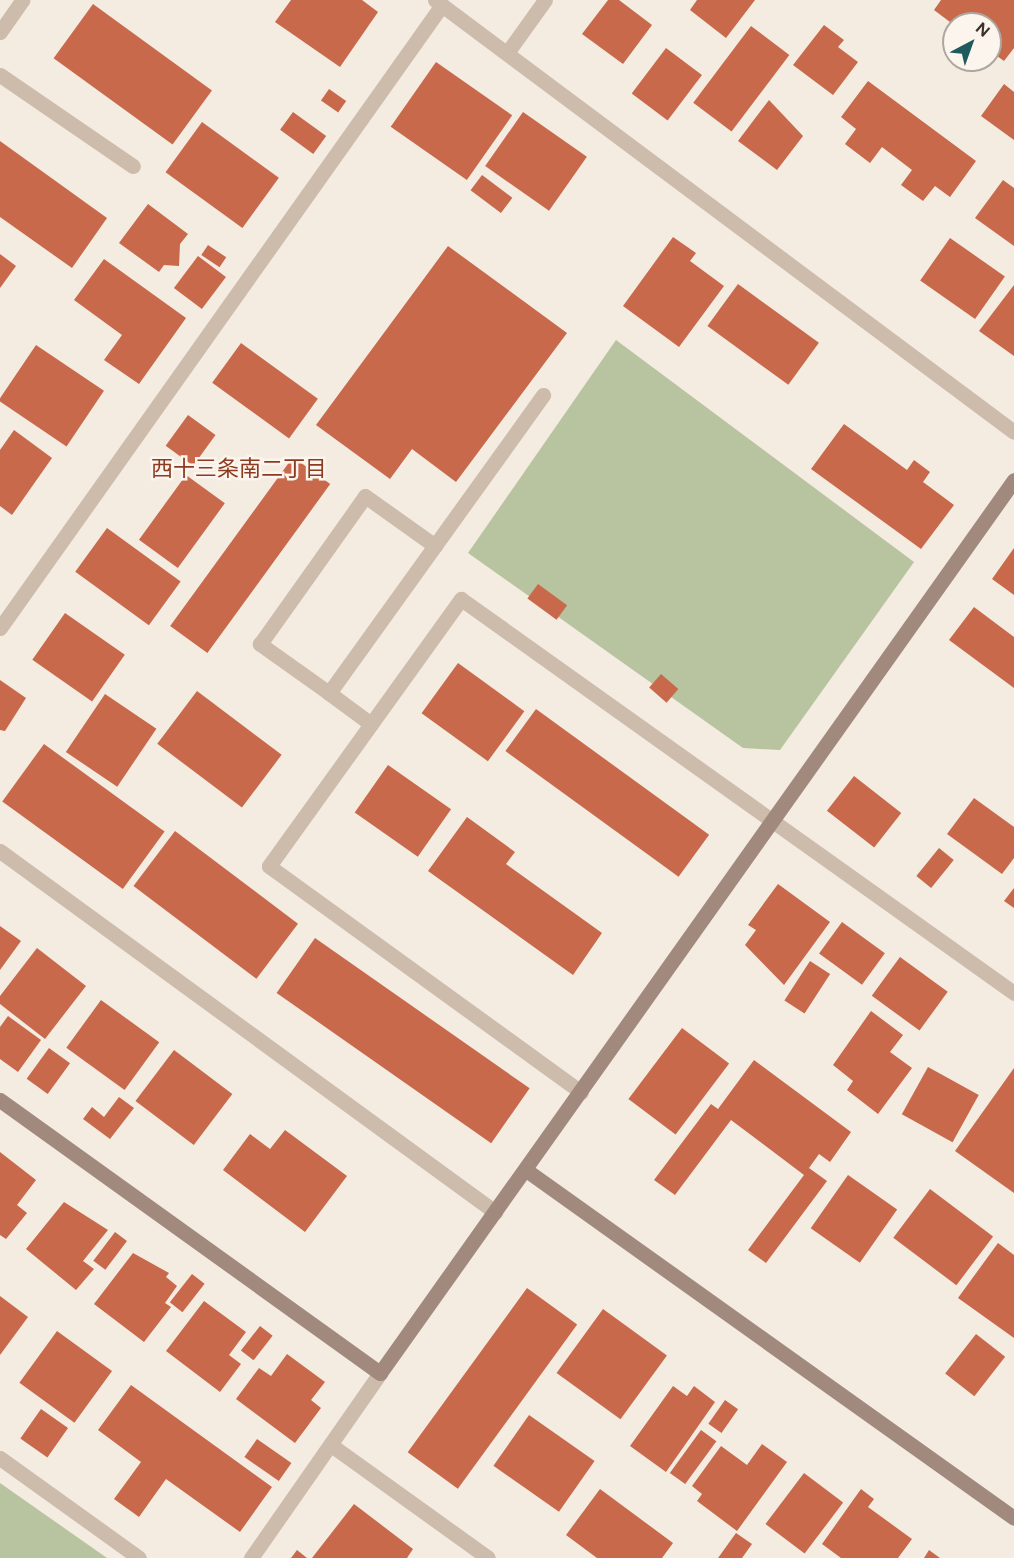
<!DOCTYPE html>
<html>
<head>
<meta charset="utf-8">
<style>
	body { margin:0 }
	#map { position:relative; width:1014px; height:1558px; overflow:hidden; background:#f4ebe1; font-family:Figtree,"Noto Sans JP",sans-serif }
	div>[style] { position:absolute }
	[style*='--x'] { left:calc(var(--x)*1px); top:calc(var(--y)*1px); width:calc(var(--w)*1px); rotate:calc(var(--a)*1deg) }
	.green>* { inset:0; background:#b8c4a0 }
	.building>* { inset:0; background:#c8694b; transform-origin:0 0 }
	.lane>* { height:15px; margin:-7.5px; padding:0 7.5px; transform-origin:7.5px; border-radius:7.5px; background:#cdbbac }
	.street>* { height:15px; margin:-7.5px; padding:0 7.5px; transform-origin:7.5px; border-radius:7.5px; background:#cdbbac }
	.secondary>* { height:15px; margin:-7.5px; padding:0 7.5px; transform-origin:7.5px; border-radius:7.5px; background:#a18a7d }
	span { translate:-50% -50%; white-space:nowrap; text-align:center; line-height:1.15; -webkit-text-stroke:5px #fbf5ee; paint-order:stroke }
	.neighbourhood-label { font-size:22px; color:#8c3b22 }
	.north { position:absolute; left:942px; top:12px; width:60px; height:60px; box-sizing:border-box; background:#fbf5ee; border:2px solid #aea6a0; border-radius:50%; rotate:41deg; font-size:16px; font-weight:700; line-height:24px; text-align:center; color:#3b302b }
	.north::after { content:''; display:block; margin:auto; width:21px; height:27px; background:#1f5a5e; clip-path:polygon(50% 0,100% 100%,50% 72%,0 100%) }
</style>
</head>
<body>
<div id="map">
	<div class="green">
		<div style="clip-path:polygon(616px 340px,914px 562px,780px 750px,743px 748px,468px 553px)"></div>
		<div style="clip-path:polygon(0 1483px,107px 1558px,0 1558px)"></div>
	</div>
	<div class="building">
		<div style="clip-path:polygon(291px 0,362px 0,378px 12px,340px 67px,275px 22px)"></div>
		<div style="clip-path:polygon(608px 0,619px 0,652px 25px,623px 64px,582px 34px)"></div>
		<div style="clip-path:polygon(697px 0,755px 0,726px 38px,690px 10px)"></div>
		<div style="clip-path:polygon(941px 0,1014px 0,1014px 48px,1004px 61px,990px 51px,990px 24px,954px 25px,934px 10px)"></div>
		<div style="left:93px;top:4px;width:147px;height:67px;rotate:36deg"></div>
		<div style="clip-path:polygon(824px 25px,844px 40px,838px 47px,858px 62px,833px 95px,793px 65px)"></div>
		<div style="left:751px;top:26px;width:48px;height:96px;rotate:37deg"></div>
		<div style="left:666px;top:48px;width:45px;height:57px;rotate:37deg"></div>
		<div style="left:436px;top:62px;width:93px;height:79px;rotate:35deg"></div>
		<div style="clip-path:polygon(868px 81px,976px 161px,950px 197px,935px 186px,923px 201px,901px 185px,912px 170px,882px 147px,870px 163px,845px 144px,856px 129px,841px 117px)"></div>
		<div style="clip-path:polygon(1004px 84px,1014px 92px,1014px 140px,981px 116px)"></div>
		<div style="left:329px;top:89px;width:21px;height:14px;rotate:35deg"></div>
		<div style="clip-path:polygon(769px 100px,803px 136px,777px 170px,738px 141px)"></div>
		<div style="left:293px;top:112px;width:41px;height:22px;rotate:36deg"></div>
		<div style="left:523px;top:112px;width:78px;height:66px;rotate:35deg"></div>
		<div style="left:202px;top:122px;width:95px;height:62px;rotate:36deg"></div>
		<div style="clip-path:polygon(0 141px,107px 218px,72px 268px,0 217px)"></div>
		<div style="left:482px;top:175px;width:38px;height:19px;rotate:37deg"></div>
		<div style="clip-path:polygon(1003px 180px,1014px 188px,1014px 246px,975px 218px)"></div>
		<div style="clip-path:polygon(148px 204px,188px 234px,180px 244px,179px 266px,164px 265px,159px 272px,119px 243px)"></div>
		<div style="clip-path:polygon(673px 237px,696px 253px,690px 261px,724px 286px,679px 347px,623px 306px)"></div>
		<div style="left:950px;top:238px;width:67px;height:52px;rotate:35deg"></div>
		<div style="left:208px;top:245px;width:22px;height:12px;rotate:34deg"></div>
		<div style="clip-path:polygon(448px 246px,567px 333px,456px 482px,412px 449px,390px 479px,316px 425px)"></div>
		<div style="clip-path:polygon(0 254px,16px 266px,0 288px)"></div>
		<div style="left:198px;top:256px;width:35px;height:40px;rotate:37deg"></div>
		<div style="clip-path:polygon(104px 259px,186px 318px,139px 384px,104px 360px,122px 335px,74px 300px)"></div>
		<div style="left:738px;top:284px;width:100px;height:52px;rotate:36deg"></div>
		<div style="clip-path:polygon(1014px 285px,1014px 356px,979px 331px)"></div>
		<div style="left:241px;top:343px;width:95px;height:49px;rotate:36deg"></div>
		<div style="left:36px;top:345px;width:82px;height:67px;rotate:34deg"></div>
		<div style="left:188px;top:415px;width:34px;height:38px;rotate:36deg"></div>
		<div style="clip-path:polygon(844px 424px,907px 470px,914px 460px,930px 472px,923px 482px,954px 505px,921px 549px,811px 469px)"></div>
		<div style="clip-path:polygon(14px 430px,52px 458px,12px 515px,0 506px,0 450px)"></div>
		<div style="left:293px;top:457px;width:46px;height:209px;rotate:36deg"></div>
		<div style="left:186px;top:475px;width:48px;height:80px;rotate:36deg"></div>
		<div style="left:107px;top:528px;width:91px;height:54px;rotate:36deg"></div>
		<div style="clip-path:polygon(1014px 548px,1014px 595px,992px 579px)"></div>
		<div style="left:538px;top:584px;width:36px;height:18px;rotate:36deg"></div>
		<div style="clip-path:polygon(974px 607px,1014px 637px,1014px 688px,949px 640px)"></div>
		<div style="left:65px;top:613px;width:73px;height:57px;rotate:35deg"></div>
		<div style="left:458px;top:663px;width:82px;height:62px;rotate:36deg"></div>
		<div style="left:661px;top:674px;width:23px;height:18px;rotate:41deg"></div>
		<div style="clip-path:polygon(0 680px,26px 698px,5px 731px,0 730px)"></div>
		<div style="left:197px;top:691px;width:106px;height:66px;rotate:37deg"></div>
		<div style="left:105px;top:694px;width:62px;height:70px;rotate:34deg"></div>
		<div style="left:536px;top:709px;width:214px;height:52px;rotate:36deg"></div>
		<div style="left:44px;top:744px;width:149px;height:71px;rotate:36deg"></div>
		<div style="left:388px;top:765px;width:77px;height:58px;rotate:35deg"></div>
		<div style="left:854px;top:776px;width:60px;height:44px;rotate:38deg"></div>
		<div style="clip-path:polygon(974px 798px,1014px 827px,1014px 858px,1002px 874px,947px 834px)"></div>
		<div style="clip-path:polygon(467px 817px,515px 852px,506px 864px,602px 933px,573px 975px,428px 871px)"></div>
		<div style="left:175px;top:831px;width:154px;height:69px;rotate:37deg"></div>
		<div style="left:939px;top:848px;width:19px;height:36px;rotate:39deg"></div>
		<div style="clip-path:polygon(778px 884px,830px 922px,784px 985px,745px 945px,756px 930px,748px 925px)"></div>
		<div style="clip-path:polygon(1014px 888px,1014px 908px,1004px 901px)"></div>
		<div style="left:842px;top:922px;width:53px;height:39px;rotate:36deg"></div>
		<div style="clip-path:polygon(0 926px,21px 941px,0 970px)"></div>
		<div style="left:315px;top:938px;width:262px;height:67px;rotate:35deg"></div>
		<div style="clip-path:polygon(37px 948px,86px 986px,45px 1039px,0 1004px,0 996px)"></div>
		<div style="left:900px;top:957px;width:59px;height:48px;rotate:36deg"></div>
		<div style="left:810px;top:961px;width:24px;height:47px;rotate:33deg"></div>
		<div style="left:101px;top:1000px;width:72px;height:59px;rotate:36deg"></div>
		<div style="clip-path:polygon(871px 1011px,903px 1035px,890px 1052px,912px 1068px,878px 1114px,847px 1090px,853px 1081px,833px 1065px)"></div>
		<div style="clip-path:polygon(8px 1016px,41px 1040px,18px 1072px,0 1059px,0 1027px)"></div>
		<div style="left:682px;top:1028px;width:59px;height:89px;rotate:37deg"></div>
		<div style="left:49px;top:1048px;width:26px;height:38px;rotate:36deg"></div>
		<div style="left:174px;top:1050px;width:73px;height:64px;rotate:37deg"></div>
		<div style="clip-path:polygon(754px 1060px,851px 1132px,830px 1162px,819px 1154px,809px 1168px,827px 1181px,766px 1263px,748px 1250px,804px 1175px,731px 1120px,675px 1195px,654px 1180px,711px 1104px,718px 1109px)"></div>
		<div style="left:928px;top:1067px;width:58px;height:54px;rotate:29deg"></div>
		<div style="clip-path:polygon(1014px 1068px,1014px 1193px,955px 1151px)"></div>
		<div style="clip-path:polygon(119px 1097px,134px 1108px,110px 1139px,83px 1119px,92px 1107px,104px 1117px)"></div>
		<div style="clip-path:polygon(285px 1130px,347px 1176px,305px 1232px,223px 1170px,250px 1134px,270px 1149px)"></div>
		<div style="clip-path:polygon(0 1152px,36px 1180px,17px 1205px,27px 1213px,6px 1239px,0 1235px)"></div>
		<div style="left:848px;top:1175px;width:60px;height:65px;rotate:35deg"></div>
		<div style="left:930px;top:1189px;width:79px;height:61px;rotate:37deg"></div>
		<div style="clip-path:polygon(64px 1202px,108px 1230px,83px 1261px,94px 1269px,76px 1290px,26px 1249px)"></div>
		<div style="left:115px;top:1232px;width:15px;height:36px;rotate:37deg"></div>
		<div style="clip-path:polygon(998px 1243px,1014px 1255px,1014px 1338px,958px 1298px)"></div>
		<div style="clip-path:polygon(133px 1253px,169px 1273px,166px 1277px,177px 1286px,165px 1303px,171px 1307px,144px 1342px,94px 1304px)"></div>
		<div style="left:192px;top:1274px;width:16px;height:36px;rotate:38deg"></div>
		<div style="left:527px;top:1288px;width:62px;height:203px;rotate:36deg"></div>
		<div style="clip-path:polygon(0 1296px,28px 1317px,0 1355px)"></div>
		<div style="clip-path:polygon(204px 1301px,246px 1332px,229px 1355px,241px 1364px,220px 1392px,166px 1351px)"></div>
		<div style="left:603px;top:1309px;width:79px;height:79px;rotate:36deg"></div>
		<div style="left:260px;top:1326px;width:16px;height:31px;rotate:38deg"></div>
		<div style="left:57px;top:1331px;width:68px;height:64px;rotate:36deg"></div>
		<div style="left:976px;top:1334px;width:37px;height:50px;rotate:38deg"></div>
		<div style="clip-path:polygon(287px 1354px,325px 1382px,311px 1400px,321px 1408px,295px 1443px,236px 1399px,259px 1368px,271px 1376px)"></div>
		<div style="clip-path:polygon(131px 1385px,272px 1487px,240px 1532px,166px 1479px,139px 1517px,114px 1499px,141px 1462px,98px 1430px)"></div>
		<div style="clip-path:polygon(673px 1386px,687px 1396px,694px 1386px,715px 1402px,666px 1472px,630px 1446px)"></div>
		<div style="left:725px;top:1400px;width:16px;height:29px;rotate:35deg"></div>
		<div style="left:41px;top:1409px;width:33px;height:36px;rotate:35deg"></div>
		<div style="left:529px;top:1415px;width:80px;height:62px;rotate:35deg"></div>
		<div style="left:701px;top:1430px;width:19px;height:53px;rotate:36deg"></div>
		<div style="left:257px;top:1439px;width:42px;height:22px;rotate:35deg"></div>
		<div style="clip-path:polygon(762px 1444px,787px 1462px,737px 1531px,697px 1501px,702px 1494px,692px 1486px,721px 1446px,747px 1465px)"></div>
		<div style="left:804px;top:1473px;width:49px;height:64px;rotate:37deg"></div>
		<div style="clip-path:polygon(600px 1489px,673px 1543px,662px 1558px,597px 1558px,566px 1535px)"></div>
		<div style="clip-path:polygon(861px 1489px,874px 1499px,868px 1507px,912px 1539px,898px 1558px,841px 1558px,822px 1544px)"></div>
		<div style="clip-path:polygon(354px 1504px,413px 1549px,407px 1558px,312px 1558px)"></div>
		<div style="clip-path:polygon(736px 1533px,752px 1544px,742px 1558px,718px 1558px)"></div>
		<div style="clip-path:polygon(297px 1550px,307px 1558px,291px 1558px)"></div>
		<div style="clip-path:polygon(929px 1550px,940px 1558px,924px 1558px)"></div>
	</div>
	<div class="lane">
		<div style="--x:507;--y:53;--w:65;--a:-54.4"></div>
		<div style="--x:0;--y:75;--w:161;--a:34.4"></div>
		<div style="--x:329;--y:693;--w:85;--a:-144.6"></div>
		<div style="--x:260;--y:644;--w:181;--a:-54.6"></div>
		<div style="--x:365;--y:496;--w:86;--a:35.5"></div>
		<div style="--x:371;--y:724;--w:52;--a:-143.6"></div>
		<div style="--x:329;--y:693;--w:367;--a:-54.3"></div>
		<div style="--x:0;--y:851;--w:613;--a:36.1"></div>
	</div>
	<div class="street">
		<div style="--x:435;--y:0;--w:722;--a:36.73"></div>
		<div style="--x:0;--y:32;--w:39;--a:-55"></div>
		<div style="--x:0;--y:628;--w:764;--a:-54.65"></div>
		<div style="--x:581;--y:1092;--w:385;--a:-144.1"></div>
		<div style="--x:269;--y:866;--w:329;--a:-54.3"></div>
		<div style="--x:461;--y:599;--w:679;--a:35.47"></div>
		<div style="--x:331;--y:1445;--w:193;--a:35.7"></div>
		<div style="--x:0;--y:1458;--w:171;--a:35.7"></div>
		<div style="--x:251;--y:1558;--w:226;--a:-55.1"></div>
	</div>
	<div class="secondary">
		<div style="--x:0;--y:1100;--w:468;--a:35.7"></div>
		<div style="--x:380;--y:1373;--w:1095;--a:-54.63"></div>
		<div style="--x:526;--y:1170;--w:599;--a:35.49"></div>
	</div>
	<div class="neighbourhood-label">
		<span style="left:239px;top:469px">西十三条南二丁目</span>
	</div>
	<div class="north">N</div>
</div>
</body>
</html>
